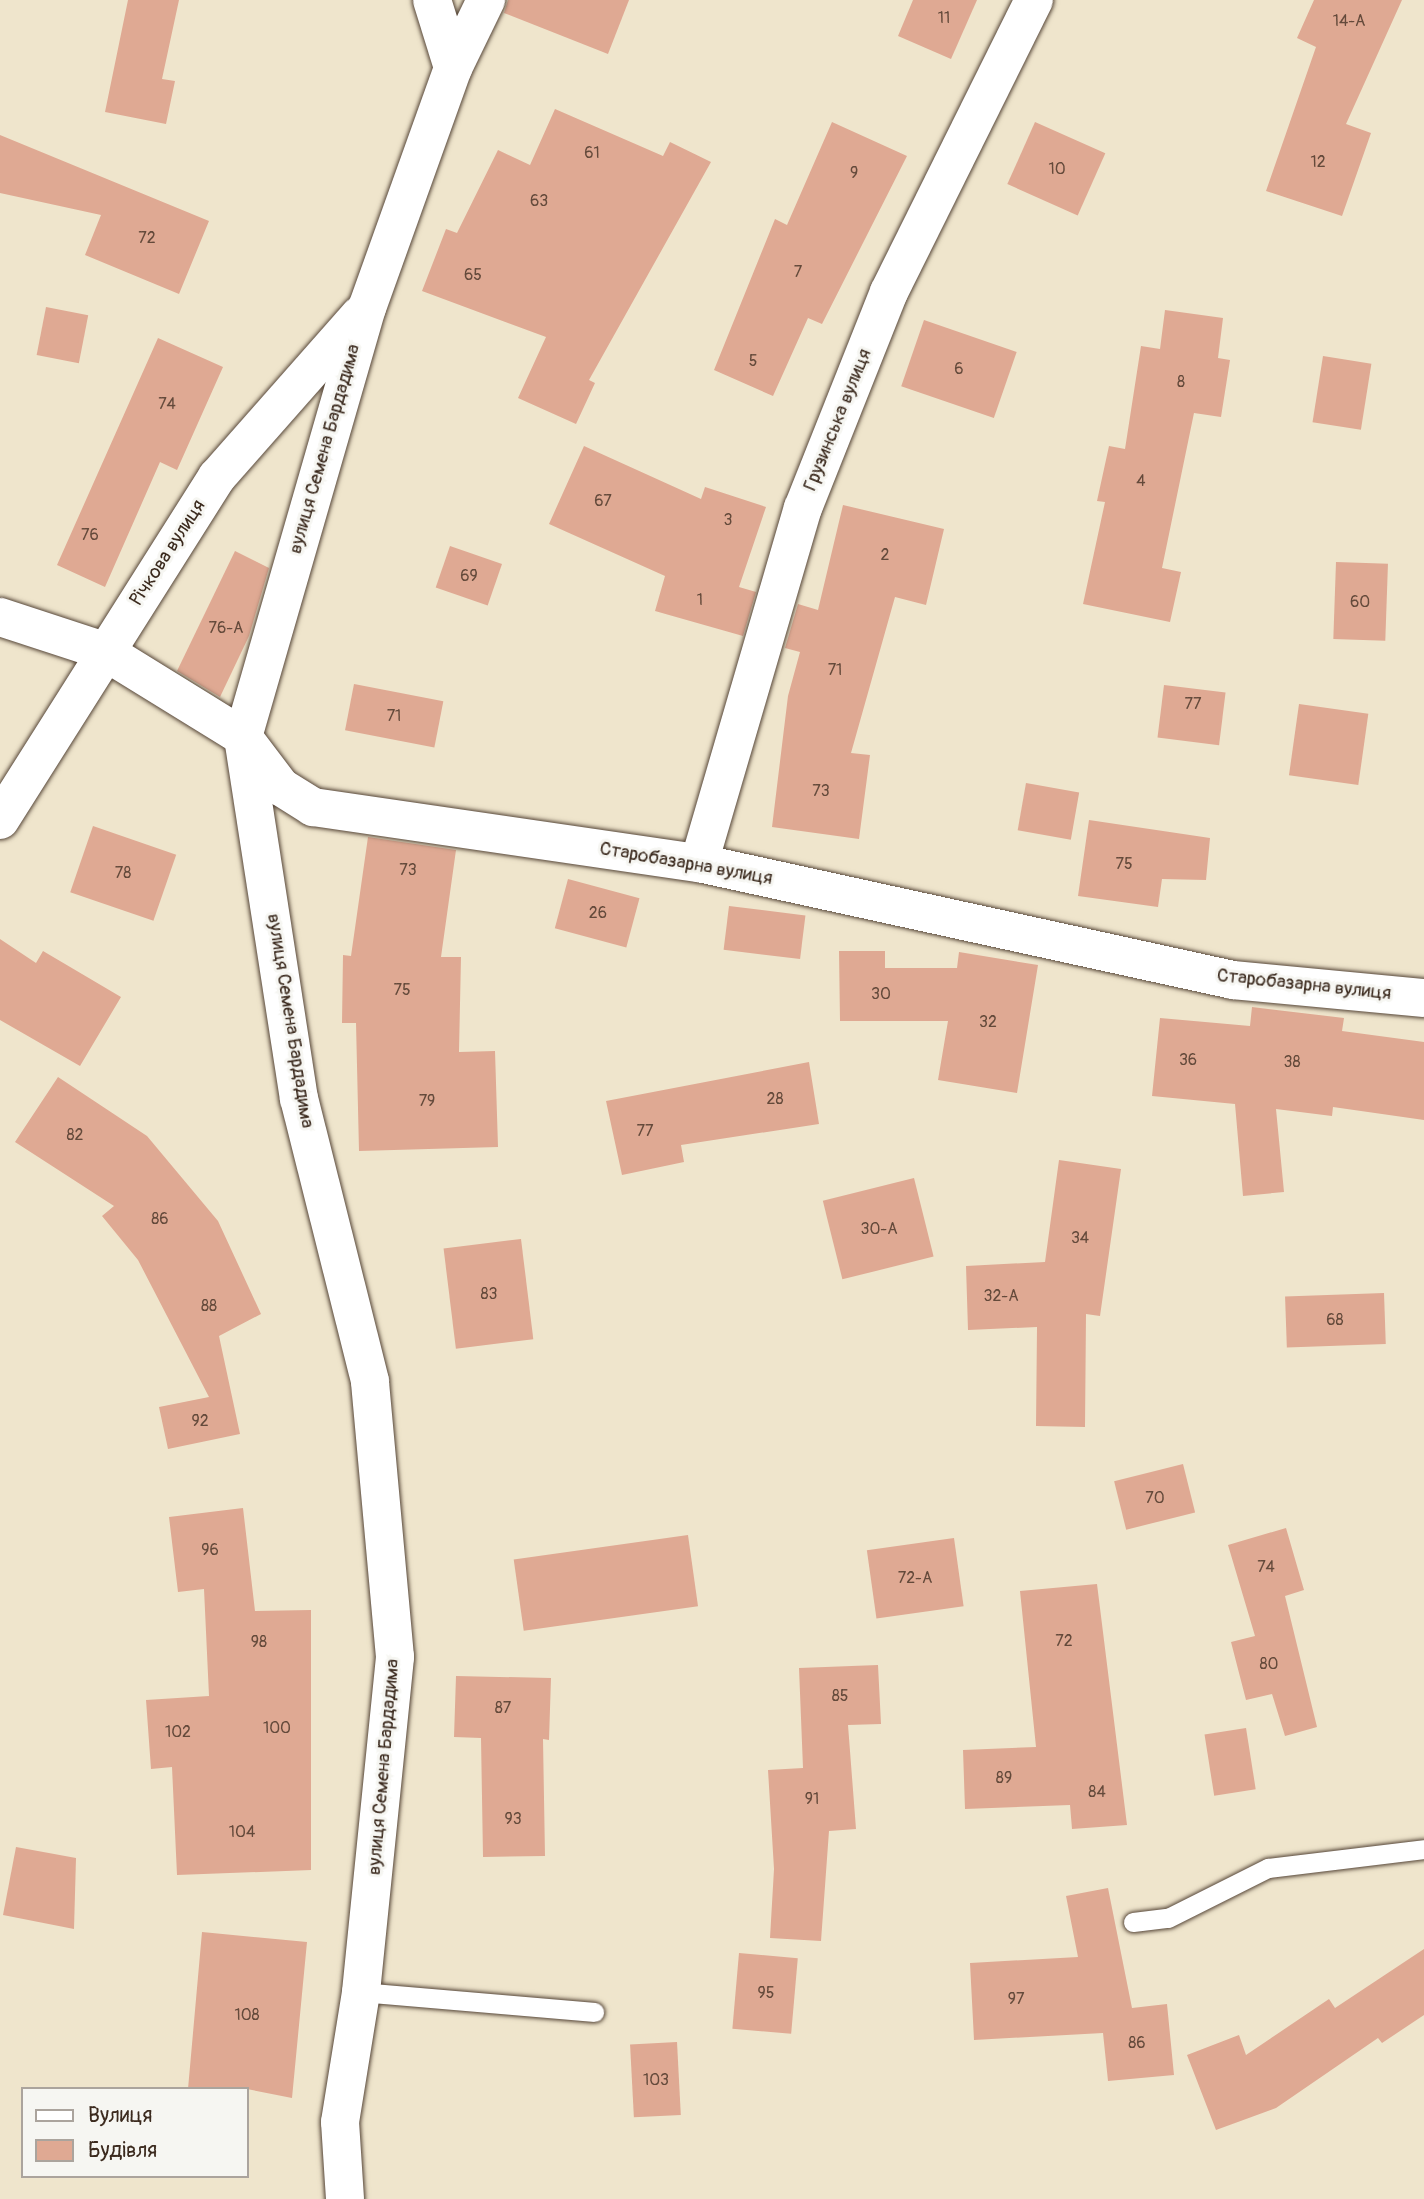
<!DOCTYPE html>
<html>
<head>
<meta charset="utf-8">
<style>
	body { margin:0 }
	#map { position:relative; width:1424px; height:2199px; overflow:hidden; background:#efe5cc; font-family:Pangolin,sans-serif }
	div>[style] { position:absolute }
	[style*='--x'] { left:calc(var(--x)*1px); top:calc(var(--y)*1px); width:calc(var(--w)*1px); rotate:calc(var(--a)*1deg) }
	.building>* { inset:0; background:#dfa993; transform-origin:0 0 }
	.roads { filter:drop-shadow(0 0 2px #564638) drop-shadow(0 0 2px #564638) }
	.lane>* { height:19px; margin:-9.5px; padding:0 9.5px; transform-origin:9.5px; border-radius:9.5px; background:#fff }
	.street>* { height:38px; margin:-19px; padding:0 19px; transform-origin:19px; border-radius:19px; background:#fff }
	span { translate:-50% -50%; white-space:nowrap; text-align:center; line-height:1.15; -webkit-text-stroke:6px #f6f6f2; paint-order:stroke }
	.number-label { font-size:16px; color:#644a3b }
	.number-label span { -webkit-text-stroke-width:0 }
	.street-label { font-size:19px; color:#3b2a1e }
	.legend { position:absolute; left:21px; top:2087px; width:228px; height:91px; box-sizing:border-box; background:#f6f6f2; border:2px solid #aba49d; margin:0; padding:9px 12px; list-style:none; font-size:21px; color:#3b2a1e }
	.legend li { display:flex; align-items:center; gap:14px; height:35px }
	.legend b { width:35px; border:2px solid #aba49d }
</style>
</head>
<body>
<div id="map">
	<div class="building">
		<div style="clip-path:polygon(128px 0,179px 0,162px 79px,175px 81px,166px 124px,105px 112px)"></div>
		<div style="clip-path:polygon(508px 0,629px 0,608px 54px,504px 13px)"></div>
		<div style="clip-path:polygon(913px 0,977px 0,951px 59px,898px 36px)"></div>
		<div style="clip-path:polygon(1314px 0,1402px 0,1346px 124px,1371px 133px,1342px 216px,1266px 191px,1316px 47px,1297px 38px)"></div>
		<div style="clip-path:polygon(555px 109px,663px 156px,670px 142px,711px 162px,589px 380px,595px 383px,576px 424px,518px 398px,546px 337px,422px 291px,446px 229px,457px 233px,498px 150px,530px 165px)"></div>
		<div style="clip-path:polygon(832px 122px,907px 156px,822px 324px,808px 318px,773px 396px,714px 370px,775px 219px,787px 225px)"></div>
		<div style="left:1035px;top:122px;width:77px;height:68px;rotate:24deg"></div>
		<div style="clip-path:polygon(0 135px,209px 221px,179px 294px,85px 255px,101px 215px,0 193px)"></div>
		<div style="left:46px;top:307px;width:43px;height:49px;rotate:11deg"></div>
		<div style="clip-path:polygon(1165px 310px,1223px 318px,1218px 358px,1230px 360px,1221px 417px,1194px 413px,1162px 568px,1181px 572px,1170px 622px,1083px 604px,1105px 502px,1097px 501px,1109px 446px,1125px 449px,1141px 346px,1160px 349px)"></div>
		<div style="left:924px;top:320px;width:98px;height:70px;rotate:19deg"></div>
		<div style="clip-path:polygon(158px 338px,223px 367px,177px 470px,160px 462px,105px 587px,57px 565px)"></div>
		<div style="left:1323px;top:356px;width:49px;height:67px;rotate:9deg"></div>
		<div style="clip-path:polygon(584px 446px,701px 499px,705px 487px,766px 507px,739px 587px,756px 592px,743px 636px,655px 611px,665px 576px,549px 524px)"></div>
		<div style="clip-path:polygon(843px 505px,944px 529px,926px 605px,895px 597px,851px 753px,870px 755px,859px 839px,772px 827px,788px 696px,800px 652px,785px 648px,798px 604px,818px 610px)"></div>
		<div style="left:450px;top:546px;width:55px;height:44px;rotate:19deg"></div>
		<div style="clip-path:polygon(235px 551px,269px 568px,249px 636px,220px 697px,177px 671px)"></div>
		<div style="left:1336px;top:562px;width:52px;height:77px;rotate:2deg"></div>
		<div style="left:354px;top:684px;width:91px;height:47px;rotate:11deg"></div>
		<div style="left:1164px;top:685px;width:62px;height:53px;rotate:7deg"></div>
		<div style="left:1299px;top:704px;width:70px;height:72px;rotate:8deg"></div>
		<div style="left:1026px;top:783px;width:54px;height:48px;rotate:10deg"></div>
		<div style="clip-path:polygon(1089px 820px,1210px 838px,1206px 880px,1162px 879px,1158px 907px,1078px 896px)"></div>
		<div style="left:93px;top:826px;width:88px;height:70px;rotate:19deg"></div>
		<div style="clip-path:polygon(368px 837px,456px 850px,441px 957px,461px 957px,459px 1052px,495px 1051px,498px 1147px,359px 1151px,356px 1023px,342px 1023px,343px 955px,351px 956px)"></div>
		<div style="left:568px;top:879px;width:74px;height:51px;rotate:15deg"></div>
		<div style="left:729px;top:906px;width:77px;height:44px;rotate:7deg"></div>
		<div style="clip-path:polygon(0 939px,36px 963px,43px 951px,121px 997px,80px 1066px,0 1020px)"></div>
		<div style="clip-path:polygon(839px 951px,885px 951px,885px 968px,957px 968px,959px 952px,1038px 965px,1017px 1093px,938px 1080px,948px 1021px,840px 1021px)"></div>
		<div style="clip-path:polygon(1252px 1007px,1344px 1018px,1342px 1031px,1424px 1042px,1424px 1120px,1333px 1107px,1332px 1116px,1276px 1109px,1284px 1192px,1243px 1196px,1235px 1104px,1152px 1096px,1160px 1018px,1250px 1026px)"></div>
		<div style="clip-path:polygon(809px 1062px,819px 1124px,681px 1145px,684px 1162px,622px 1175px,606px 1101px)"></div>
		<div style="clip-path:polygon(58px 1077px,147px 1136px,218px 1221px,261px 1314px,219px 1336px,240px 1434px,168px 1449px,159px 1407px,209px 1397px,138px 1260px,102px 1216px,114px 1206px,15px 1142px)"></div>
		<div style="clip-path:polygon(1059px 1160px,1121px 1169px,1100px 1316px,1086px 1314px,1085px 1427px,1036px 1426px,1037px 1327px,968px 1330px,966px 1266px,1045px 1262px)"></div>
		<div style="left:914px;top:1178px;width:81px;height:94px;rotate:76deg"></div>
		<div style="left:521px;top:1239px;width:101px;height:78px;rotate:83deg"></div>
		<div style="left:1384px;top:1293px;width:51px;height:99px;rotate:88deg"></div>
		<div style="left:1183px;top:1464px;width:50px;height:71px;rotate:76deg"></div>
		<div style="clip-path:polygon(243px 1508px,255px 1611px,311px 1610px,311px 1870px,177px 1875px,172px 1767px,151px 1769px,146px 1700px,209px 1696px,204px 1589px,178px 1592px,169px 1517px)"></div>
		<div style="clip-path:polygon(1286px 1528px,1304px 1590px,1285px 1596px,1317px 1727px,1285px 1736px,1272px 1694px,1246px 1700px,1231px 1642px,1255px 1636px,1228px 1545px)"></div>
		<div style="left:688px;top:1535px;width:72px;height:176px;rotate:82deg"></div>
		<div style="left:954px;top:1538px;width:69px;height:88px;rotate:82deg"></div>
		<div style="clip-path:polygon(1097px 1584px,1127px 1825px,1072px 1829px,1070px 1805px,965px 1809px,963px 1750px,1036px 1747px,1020px 1591px)"></div>
		<div style="clip-path:polygon(878px 1665px,881px 1724px,848px 1725px,856px 1829px,829px 1831px,821px 1941px,770px 1938px,774px 1869px,768px 1770px,803px 1768px,799px 1668px)"></div>
		<div style="clip-path:polygon(456px 1676px,551px 1678px,549px 1740px,543px 1739px,545px 1856px,483px 1857px,481px 1738px,454px 1737px)"></div>
		<div style="left:1246px;top:1728px;width:62px;height:42px;rotate:81deg"></div>
		<div style="clip-path:polygon(16px 1847px,76px 1858px,74px 1929px,3px 1915px)"></div>
		<div style="clip-path:polygon(1108px 1888px,1132px 2008px,1167px 2004px,1174px 2075px,1108px 2081px,1103px 2033px,974px 2040px,970px 1963px,1078px 1957px,1066px 1896px)"></div>
		<div style="clip-path:polygon(202px 1932px,307px 1942px,292px 2098px,247px 2089px,188px 2089px)"></div>
		<div style="clip-path:polygon(1424px 1949px,1424px 2015px,1382px 2043px,1378px 2038px,1276px 2108px,1216px 2130px,1187px 2055px,1239px 2035px,1246px 2055px,1329px 1999px,1335px 2008px)"></div>
		<div style="left:739px;top:1953px;width:59px;height:76px;rotate:5deg"></div>
		<div style="left:677px;top:2042px;width:73px;height:47px;rotate:87deg"></div>
	</div>
	<div class="roads">
		<div class="lane">
			<div style="--x:1133;--y:1922;--w:35;--a:-7"></div>
			<div style="--x:1168;--y:1918;--w:112;--a:-26.6"></div>
			<div style="--x:1268;--y:1868;--w:157;--a:-6.9"></div>
			<div style="--x:361;--y:1992;--w:234;--a:4.9"></div>
		</div>
		<div class="street">
			<div style="--x:432;--y:0;--w:71;--a:72.8"></div>
			<div style="--x:0;--y:617;--w:109;--a:18.1"></div>
			<div style="--x:104;--y:651;--w:163;--a:31.7"></div>
			<div style="--x:243;--y:737;--w:63;--a:52.8"></div>
			<div style="--x:281;--y:787;--w:38;--a:32"></div>
			<div style="--x:313;--y:807;--w:390;--a:8.3"></div>
			<div style="--x:699;--y:863;--w:547;--a:12.36"></div>
			<div style="--x:1233;--y:980;--w:192;--a:5.4"></div>
			<div style="--x:0;--y:820;--w:406;--a:-57.7"></div>
			<div style="--x:217;--y:477;--w:215;--a:-48.6"></div>
			<div style="--x:699;--y:863;--w:370;--a:-73.7"></div>
			<div style="--x:803;--y:508;--w:232;--a:-68.3"></div>
			<div style="--x:889;--y:292;--w:326;--a:-63.6"></div>
			<div style="--x:345;--y:2199;--w:77;--a:-93.7"></div>
			<div style="--x:340;--y:2122;--w:132;--a:-80.8"></div>
			<div style="--x:361;--y:1992;--w:337;--a:-84.2"></div>
			<div style="--x:395;--y:1657;--w:277;--a:-95.2"></div>
			<div style="--x:370;--y:1381;--w:291;--a:-104.1"></div>
			<div style="--x:299;--y:1099;--w:366;--a:-98.8"></div>
			<div style="--x:243;--y:737;--w:447;--a:-73.9"></div>
			<div style="--x:367;--y:308;--w:255;--a:-70.3"></div>
			<div style="--x:453;--y:68;--w:76;--a:-64.1"></div>
		</div>
	</div>
	<div class="number-label">
		<span style="left:944px;top:18px">11</span>
		<span style="left:1349px;top:21px">14-А</span>
		<span style="left:592px;top:153px">61</span>
		<span style="left:1318px;top:162px">12</span>
		<span style="left:1057px;top:169px">10</span>
		<span style="left:854px;top:173px">9</span>
		<span style="left:539px;top:201px">63</span>
		<span style="left:147px;top:238px">72</span>
		<span style="left:798px;top:272px">7</span>
		<span style="left:473px;top:275px">65</span>
		<span style="left:753px;top:361px">5</span>
		<span style="left:959px;top:369px">6</span>
		<span style="left:1181px;top:382px">8</span>
		<span style="left:167px;top:404px">74</span>
		<span style="left:1141px;top:481px">4</span>
		<span style="left:603px;top:501px">67</span>
		<span style="left:728px;top:520px">3</span>
		<span style="left:90px;top:535px">76</span>
		<span style="left:885px;top:555px">2</span>
		<span style="left:469px;top:576px">69</span>
		<span style="left:700px;top:600px">1</span>
		<span style="left:1360px;top:602px">60</span>
		<span style="left:226px;top:628px">76-А</span>
		<span style="left:835px;top:670px">71</span>
		<span style="left:1193px;top:704px">77</span>
		<span style="left:394px;top:716px">71</span>
		<span style="left:821px;top:791px">73</span>
		<span style="left:1124px;top:864px">75</span>
		<span style="left:408px;top:870px">73</span>
		<span style="left:123px;top:873px">78</span>
		<span style="left:598px;top:913px">26</span>
		<span style="left:402px;top:990px">75</span>
		<span style="left:881px;top:994px">30</span>
		<span style="left:988px;top:1022px">32</span>
		<span style="left:1188px;top:1060px">36</span>
		<span style="left:1292px;top:1062px">38</span>
		<span style="left:775px;top:1099px">28</span>
		<span style="left:427px;top:1101px">79</span>
		<span style="left:645px;top:1131px">77</span>
		<span style="left:75px;top:1135px">82</span>
		<span style="left:160px;top:1219px">86</span>
		<span style="left:879px;top:1229px">30-А</span>
		<span style="left:1080px;top:1238px">34</span>
		<span style="left:489px;top:1294px">83</span>
		<span style="left:1001px;top:1296px">32-А</span>
		<span style="left:209px;top:1306px">88</span>
		<span style="left:1335px;top:1320px">68</span>
		<span style="left:200px;top:1421px">92</span>
		<span style="left:1155px;top:1498px">70</span>
		<span style="left:210px;top:1550px">96</span>
		<span style="left:1266px;top:1567px">74</span>
		<span style="left:915px;top:1578px">72-А</span>
		<span style="left:1064px;top:1641px">72</span>
		<span style="left:259px;top:1642px">98</span>
		<span style="left:1269px;top:1664px">80</span>
		<span style="left:840px;top:1696px">85</span>
		<span style="left:503px;top:1708px">87</span>
		<span style="left:277px;top:1728px">100</span>
		<span style="left:178px;top:1732px">102</span>
		<span style="left:1004px;top:1778px">89</span>
		<span style="left:1097px;top:1792px">84</span>
		<span style="left:812px;top:1799px">91</span>
		<span style="left:513px;top:1819px">93</span>
		<span style="left:242px;top:1832px">104</span>
		<span style="left:766px;top:1993px">95</span>
		<span style="left:1016px;top:1999px">97</span>
		<span style="left:247px;top:2015px">108</span>
		<span style="left:1137px;top:2043px">86</span>
		<span style="left:656px;top:2080px">103</span>
	</div>
	<div class="street-label">
		<span style="left:838px;top:420px;rotate:-68deg">Грузинська вулиця</span>
		<span style="left:325px;top:449px;rotate:-74deg">вулиця Семена Бардадима</span>
		<span style="left:168px;top:553px;rotate:-57deg">Річкова вулиця</span>
		<span style="left:686px;top:864px;rotate:10deg">Старобазарна вулиця</span>
		<span style="left:1304px;top:985px;rotate:6deg">Старобазарна вулиця</span>
		<span style="left:290px;top:1021px;rotate:81deg">вулиця Семена Бардадима</span>
		<span style="left:384px;top:1767px;rotate:-85deg">вулиця Семена Бардадима</span>
	</div>
	<ul class="legend">
	<li><b style="height:9px;background:#fff"></b>Вулиця</li>
	<li><b style="height:19px;background:#dfa993"></b>Будівля</li>
	</ul>
</div>
</body>
</html>
